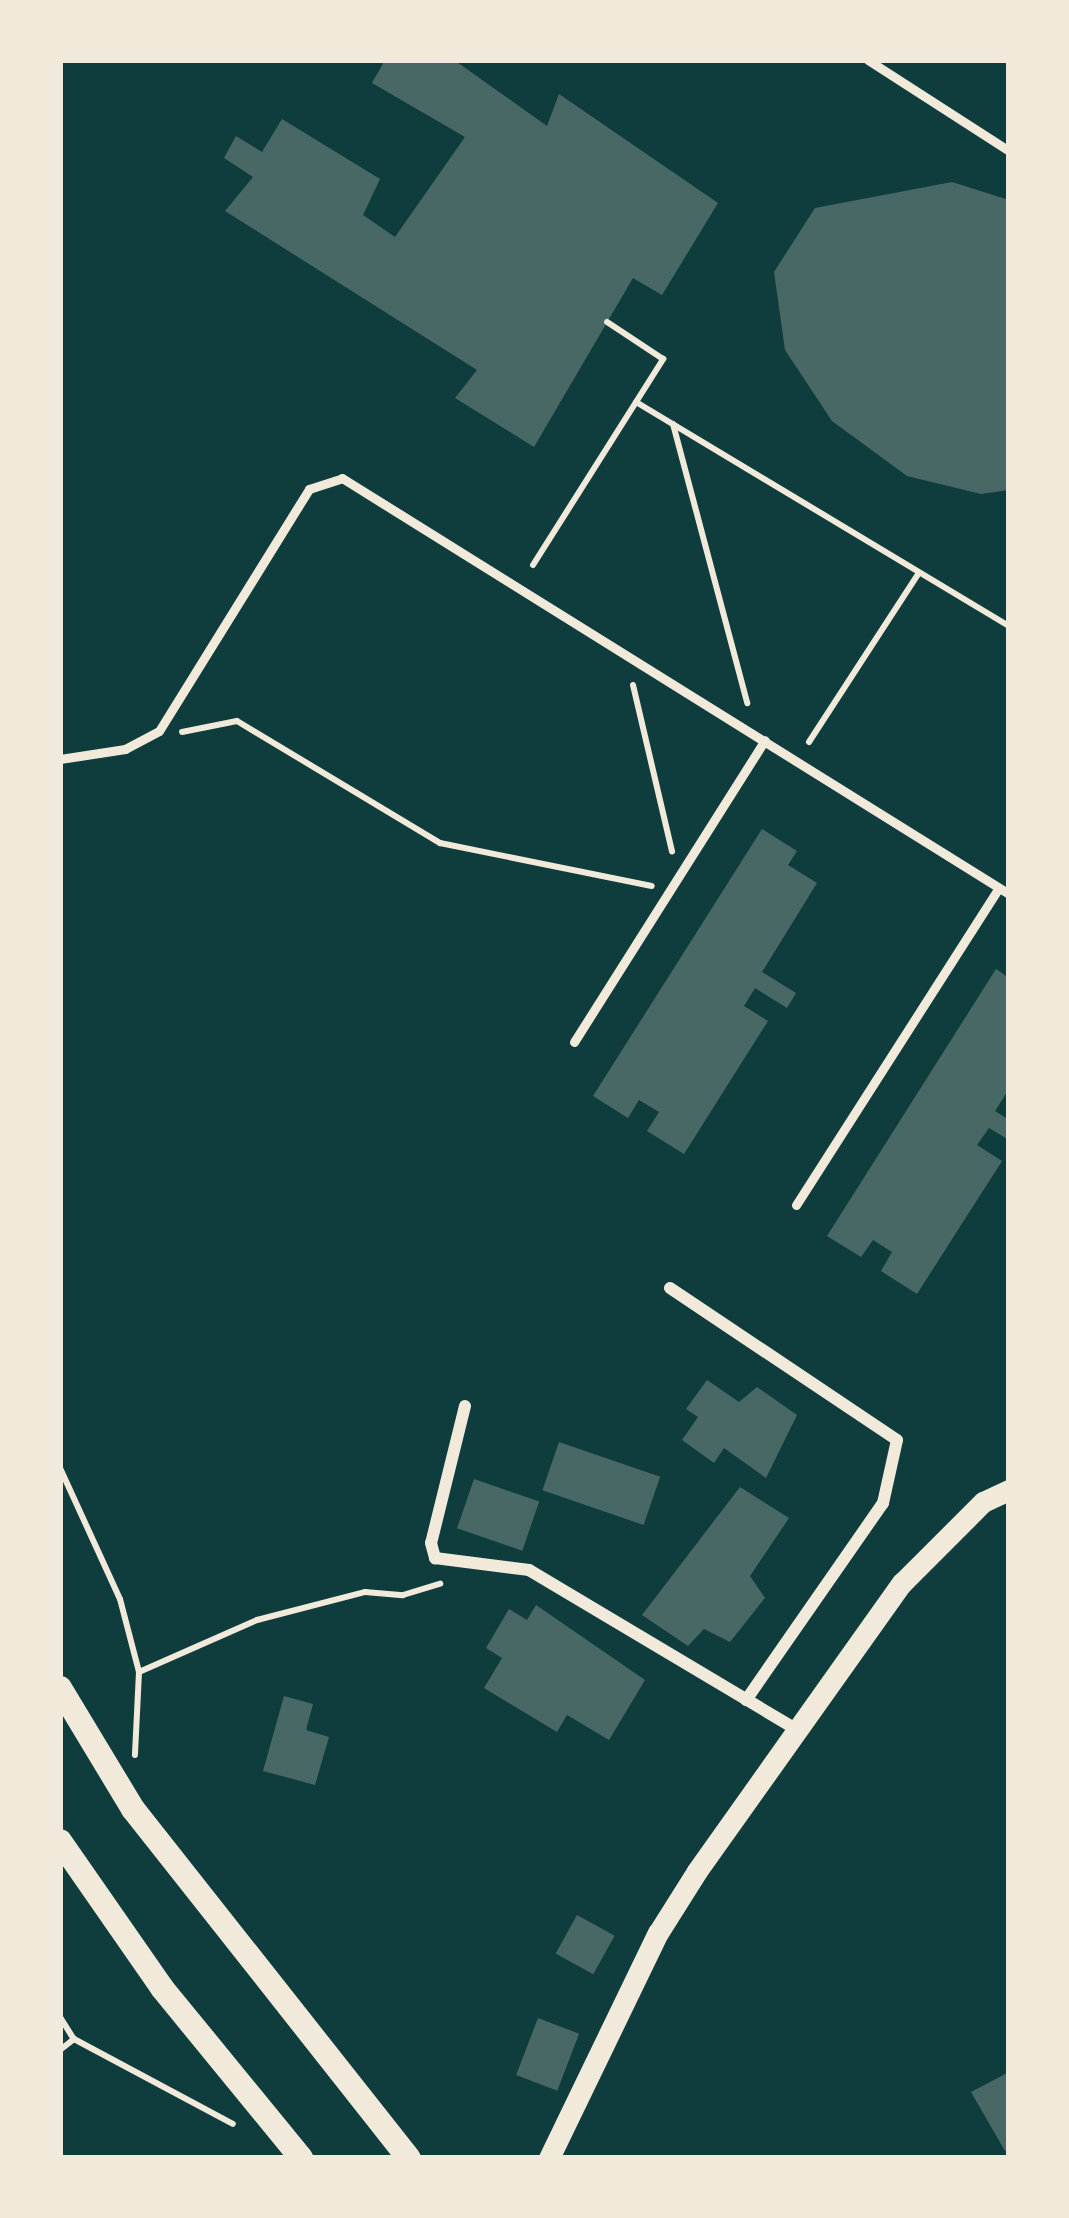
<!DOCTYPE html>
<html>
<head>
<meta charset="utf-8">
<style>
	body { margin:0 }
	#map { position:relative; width:1069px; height:2218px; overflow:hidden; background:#0f3d3e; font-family:"IBM Plex Sans",sans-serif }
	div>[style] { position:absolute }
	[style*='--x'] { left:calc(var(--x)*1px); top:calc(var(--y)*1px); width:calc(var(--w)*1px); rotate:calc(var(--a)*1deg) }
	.building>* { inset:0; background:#486865; transform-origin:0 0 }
	.path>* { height:6px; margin:-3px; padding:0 3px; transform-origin:3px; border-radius:3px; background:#f1e9da }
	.service>* { height:9px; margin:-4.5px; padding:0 4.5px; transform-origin:4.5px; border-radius:4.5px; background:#f1e9da }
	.minor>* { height:12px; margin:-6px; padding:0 6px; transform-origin:6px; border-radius:6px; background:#f1e9da }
	.tertiary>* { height:21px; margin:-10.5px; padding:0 10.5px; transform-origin:10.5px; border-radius:10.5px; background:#f1e9da }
	.secondary>* { height:24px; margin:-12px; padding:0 12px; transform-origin:12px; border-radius:12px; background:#f1e9da }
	span { translate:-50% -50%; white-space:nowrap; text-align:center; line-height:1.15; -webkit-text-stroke:12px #f1e9da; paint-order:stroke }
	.frame { position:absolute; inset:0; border:63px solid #f1e9da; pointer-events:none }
</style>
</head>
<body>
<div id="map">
	<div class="building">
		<div style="clip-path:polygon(385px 60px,454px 60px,547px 126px,559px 94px,718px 203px,662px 295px,633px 278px,534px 447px,455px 398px,477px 370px,225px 211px,253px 177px,224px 158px,236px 136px,262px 152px,282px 119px,380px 179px,363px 215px,395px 237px,465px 137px,372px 83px)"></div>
		<div style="clip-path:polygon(952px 182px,1009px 200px,1009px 490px,981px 494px,907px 476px,832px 421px,785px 350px,774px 272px,815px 208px)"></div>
		<div style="clip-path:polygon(762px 829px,797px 851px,788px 865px,817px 883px,762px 972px,796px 993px,787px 1008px,755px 988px,744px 1006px,768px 1021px,684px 1154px,647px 1131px,659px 1112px,639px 1100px,628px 1118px,593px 1096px)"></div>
		<div style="clip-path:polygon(996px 969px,1009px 978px,1009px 1089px,995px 1111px,1009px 1120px,1009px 1140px,989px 1128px,977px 1145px,1002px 1161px,917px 1294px,881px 1271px,892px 1252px,873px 1240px,861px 1257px,827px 1236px)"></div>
		<div style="clip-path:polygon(707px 1380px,739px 1402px,757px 1387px,797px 1415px,766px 1478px,724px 1448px,714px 1463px,682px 1440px,698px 1417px,686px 1409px)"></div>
		<div style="left:559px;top:1442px;width:107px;height:51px;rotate:19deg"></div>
		<div style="left:474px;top:1479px;width:69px;height:52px;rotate:19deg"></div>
		<div style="clip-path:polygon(740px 1487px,789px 1518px,750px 1576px,765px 1598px,730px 1642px,704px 1629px,688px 1646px,642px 1615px)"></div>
		<div style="clip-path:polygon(536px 1605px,645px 1680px,609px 1740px,567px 1715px,557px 1732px,484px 1688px,502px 1658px,486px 1648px,509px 1609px,527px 1620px)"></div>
		<div style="clip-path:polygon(284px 1696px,313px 1704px,306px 1730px,329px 1737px,315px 1785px,263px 1771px)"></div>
		<div style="left:577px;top:1915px;width:43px;height:44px;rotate:29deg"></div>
		<div style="left:538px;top:2018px;width:44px;height:61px;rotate:21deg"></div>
		<div style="clip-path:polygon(1009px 2072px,1009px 2149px,1005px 2151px,971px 2092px)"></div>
	</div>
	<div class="path">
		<div style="--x:636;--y:402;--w:435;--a:31"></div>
		<div style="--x:673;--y:424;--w:289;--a:75.1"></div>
		<div style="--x:533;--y:565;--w:244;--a:-57.7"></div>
		<div style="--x:663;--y:359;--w:67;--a:-146.5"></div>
		<div style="--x:633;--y:685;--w:171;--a:76.8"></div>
		<div style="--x:182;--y:732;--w:56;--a:-11.3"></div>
		<div style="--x:237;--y:721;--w:237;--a:31"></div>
		<div style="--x:440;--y:843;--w:216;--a:11.5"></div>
		<div style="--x:809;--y:742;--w:200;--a:-57"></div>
		<div style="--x:60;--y:1468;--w:144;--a:65.4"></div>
		<div style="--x:120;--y:1599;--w:75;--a:75.4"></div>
		<div style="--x:139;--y:1672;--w:83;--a:92.8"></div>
		<div style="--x:139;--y:1672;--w:129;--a:-23.8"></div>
		<div style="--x:257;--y:1620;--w:112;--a:-14.5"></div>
		<div style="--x:365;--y:1592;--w:38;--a:5"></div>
		<div style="--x:403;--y:1595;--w:39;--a:-17"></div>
		<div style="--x:60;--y:2017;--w:26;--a:58"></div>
		<div style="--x:74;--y:2039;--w:180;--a:28.1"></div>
		<div style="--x:60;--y:2050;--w:18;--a:-38"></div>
	</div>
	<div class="service">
		<div style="--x:868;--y:60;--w:168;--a:32.8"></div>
		<div style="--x:60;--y:759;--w:66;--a:-8.7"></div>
		<div style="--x:125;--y:749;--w:38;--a:-28"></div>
		<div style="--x:159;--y:731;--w:285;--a:-58.2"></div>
		<div style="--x:309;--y:489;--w:35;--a:-18"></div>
		<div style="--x:342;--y:478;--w:786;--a:31.95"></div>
		<div style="--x:574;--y:1042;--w:357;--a:-57.7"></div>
		<div style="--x:796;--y:1205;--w:376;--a:-57.4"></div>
	</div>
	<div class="minor">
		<div style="--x:670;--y:1288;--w:273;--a:33.8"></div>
		<div style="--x:897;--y:1440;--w:65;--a:102.5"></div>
		<div style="--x:883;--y:1503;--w:240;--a:124.8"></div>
		<div style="--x:465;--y:1406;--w:141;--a:103.9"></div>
		<div style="--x:431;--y:1543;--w:16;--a:75"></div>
		<div style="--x:435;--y:1558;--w:95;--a:7.3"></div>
		<div style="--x:529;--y:1570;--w:311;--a:30.8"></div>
	</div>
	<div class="tertiary">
		<div style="--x:549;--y:2158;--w:250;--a:-64.2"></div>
		<div style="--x:658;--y:1933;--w:73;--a:-57.8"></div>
		<div style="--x:697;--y:1871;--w:354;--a:-54.6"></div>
		<div style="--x:902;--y:1583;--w:115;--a:-45"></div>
		<div style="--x:983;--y:1502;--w:29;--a:-25"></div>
	</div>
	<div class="secondary">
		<div style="--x:60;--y:1688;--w:141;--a:58.9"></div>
		<div style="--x:133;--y:1809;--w:445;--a:51.7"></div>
		<div style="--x:60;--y:1841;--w:179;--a:55.2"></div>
		<div style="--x:162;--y:1988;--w:220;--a:50.7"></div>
	</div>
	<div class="frame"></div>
</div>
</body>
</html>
